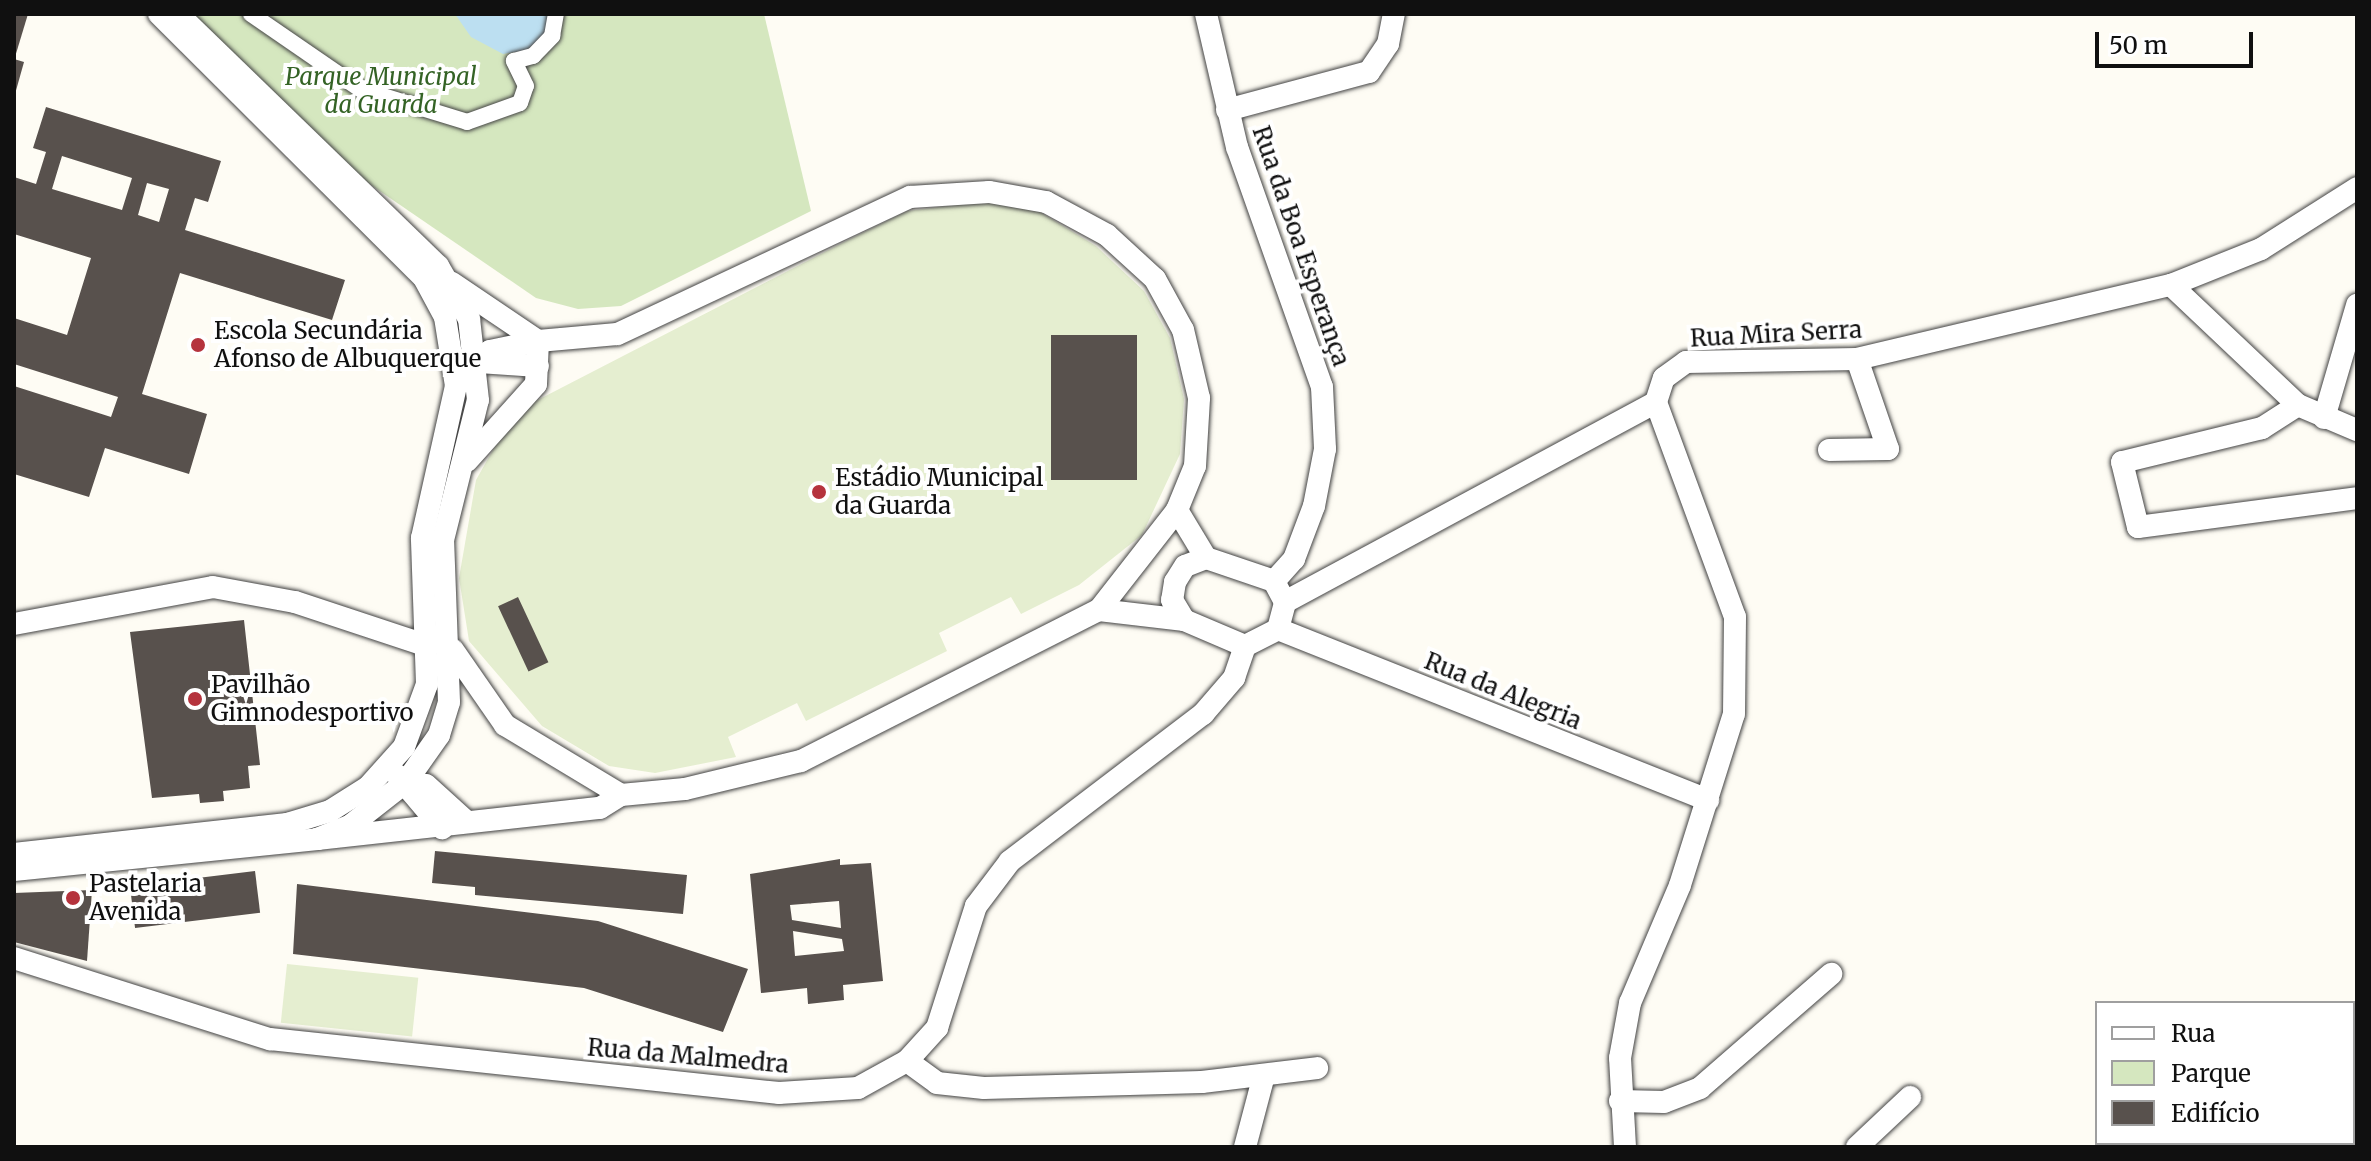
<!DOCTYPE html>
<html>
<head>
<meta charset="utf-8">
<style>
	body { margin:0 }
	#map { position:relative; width:2371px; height:1161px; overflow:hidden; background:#fefcf4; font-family:Merriweather,serif }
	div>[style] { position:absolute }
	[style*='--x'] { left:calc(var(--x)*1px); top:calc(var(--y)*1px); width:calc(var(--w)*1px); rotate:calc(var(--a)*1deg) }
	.green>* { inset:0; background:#d5e7bf }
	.pitch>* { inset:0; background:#e5eed0; transform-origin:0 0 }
	.water>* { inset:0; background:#bcdff1 }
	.building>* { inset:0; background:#58514d; transform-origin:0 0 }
	.roads { filter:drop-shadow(0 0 2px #434343) drop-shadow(0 0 2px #434343) }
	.pedestrian>* { height:16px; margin:-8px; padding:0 8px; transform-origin:8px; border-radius:8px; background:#fff }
	.minor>* { height:22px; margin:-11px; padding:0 11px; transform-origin:11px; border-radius:11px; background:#fff }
	.dots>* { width:22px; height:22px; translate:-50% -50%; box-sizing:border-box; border:4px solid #fff; border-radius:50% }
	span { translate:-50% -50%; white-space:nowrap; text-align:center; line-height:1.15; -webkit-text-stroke:8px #fff; paint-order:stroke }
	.park-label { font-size:24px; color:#346325; font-style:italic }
	.street-label { font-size:24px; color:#101010 }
	.poi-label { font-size:24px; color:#101010 }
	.left { translate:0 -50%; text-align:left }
	.frame { position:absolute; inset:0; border:16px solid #101010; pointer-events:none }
	.legend { position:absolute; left:2095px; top:1001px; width:260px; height:144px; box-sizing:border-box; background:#fff; border:2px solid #9f9f9f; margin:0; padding:10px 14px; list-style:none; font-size:24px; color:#101010 }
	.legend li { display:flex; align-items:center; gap:16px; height:40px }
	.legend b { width:40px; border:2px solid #9f9f9f }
	.scale { position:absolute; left:2095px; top:32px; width:158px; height:36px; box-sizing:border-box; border:4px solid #101010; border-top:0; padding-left:10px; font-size:24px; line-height:28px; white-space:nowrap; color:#101010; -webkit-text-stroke:6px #fff; paint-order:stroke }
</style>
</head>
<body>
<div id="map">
	<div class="green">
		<div style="clip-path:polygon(192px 14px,764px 14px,811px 211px,621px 306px,578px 309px,536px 298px,349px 170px)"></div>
	</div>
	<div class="pitch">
		<div style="clip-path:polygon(987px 201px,1040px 212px,1096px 246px,1144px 291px,1170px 338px,1184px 399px,1180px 454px,1142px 535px,1079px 585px,1021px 614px,1011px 597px,939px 633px,947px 651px,806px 721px,797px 703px,728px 737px,736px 757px,655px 773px,609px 766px,542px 726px,469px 641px,459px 578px,476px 480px,498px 441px,530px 404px,848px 240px,907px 211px)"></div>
		<div style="left:287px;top:964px;width:132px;height:59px;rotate:6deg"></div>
	</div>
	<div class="water">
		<div style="clip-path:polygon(455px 14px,549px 14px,546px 33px,527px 50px,503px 54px,471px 37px)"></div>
	</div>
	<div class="building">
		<div style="clip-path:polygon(14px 14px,28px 14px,15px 57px,14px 57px)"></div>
		<div style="clip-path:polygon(14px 59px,24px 62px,15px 94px,14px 94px)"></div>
		<div style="clip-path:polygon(evenodd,46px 107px,221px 161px,208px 202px,195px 198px,185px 230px,345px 280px,332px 320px,180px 273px,142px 394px,207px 414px,189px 474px,105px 448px,89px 497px,14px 474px,14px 386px,111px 417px,118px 397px,14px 364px,14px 318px,67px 335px,91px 258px,14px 234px,14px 177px,36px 184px,46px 152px,33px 148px,46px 107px,62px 156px,132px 178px,122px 210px,52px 189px,62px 156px,46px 107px,147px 183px,169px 189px,159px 222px,138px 215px,147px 183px)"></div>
		<div style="left:1051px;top:335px;width:86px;height:145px"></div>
		<div style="left:518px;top:597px;width:72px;height:22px;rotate:65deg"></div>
		<div style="clip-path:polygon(244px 620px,260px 765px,248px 766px,250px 788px,223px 791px,224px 801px,200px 803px,199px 794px,152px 798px,130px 632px)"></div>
		<div style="clip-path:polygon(435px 851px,687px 875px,683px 914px,475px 895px,475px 887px,432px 883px)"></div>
		<div style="clip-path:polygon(evenodd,840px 859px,840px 865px,871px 863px,883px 981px,843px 985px,844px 1000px,808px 1004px,807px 988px,761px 993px,750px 874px,840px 859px,839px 901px,841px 928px,792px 920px,790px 905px,839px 901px,840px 859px,793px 931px,842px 939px,844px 951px,795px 956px,793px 931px)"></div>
		<div style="left:255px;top:871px;width:42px;height:126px;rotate:83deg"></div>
		<div style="clip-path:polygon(297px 884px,598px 921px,748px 969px,723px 1032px,584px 988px,293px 954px)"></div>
		<div style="clip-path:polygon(92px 890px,87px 961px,14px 942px,14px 893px)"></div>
	</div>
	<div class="roads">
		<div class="pedestrian">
			<div style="--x:251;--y:14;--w:132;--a:34.5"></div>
			<div style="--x:360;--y:89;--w:112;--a:17.1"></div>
			<div style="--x:467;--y:122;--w:56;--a:-19.7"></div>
			<div style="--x:520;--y:103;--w:18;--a:-71"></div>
			<div style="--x:526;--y:86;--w:28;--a:-116"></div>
			<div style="--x:514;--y:61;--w:20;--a:-15"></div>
			<div style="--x:533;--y:56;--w:28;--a:-46"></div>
			<div style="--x:552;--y:36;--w:22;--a:-80"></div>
		</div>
		<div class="minor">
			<div style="--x:1206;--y:14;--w:137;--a:76.9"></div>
			<div style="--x:1237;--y:147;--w:255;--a:70.5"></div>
			<div style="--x:1322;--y:387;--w:62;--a:87.2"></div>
			<div style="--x:1325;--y:449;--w:58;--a:100.9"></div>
			<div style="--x:1314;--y:506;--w:57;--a:110.7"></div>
			<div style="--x:1294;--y:559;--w:30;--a:132"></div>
			<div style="--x:1227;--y:110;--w:147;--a:-15"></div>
			<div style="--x:1369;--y:72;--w:34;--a:-56"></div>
			<div style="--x:1388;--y:44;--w:31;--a:-79"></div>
			<div style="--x:2171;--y:285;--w:175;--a:43.4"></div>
			<div style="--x:2298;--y:405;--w:64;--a:23"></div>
			<div style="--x:479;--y:362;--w:59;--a:3.9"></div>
			<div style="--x:2298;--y:405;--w:43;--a:147.4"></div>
			<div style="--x:2262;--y:428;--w:144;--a:166.3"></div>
			<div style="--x:2122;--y:462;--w:67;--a:76.2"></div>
			<div style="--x:2138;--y:527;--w:221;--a:-7.5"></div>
			<div style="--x:2324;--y:418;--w:118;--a:-73.7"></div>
			<div style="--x:1829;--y:450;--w:59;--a:-1"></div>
			<div style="--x:1888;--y:449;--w:95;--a:-109"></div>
			<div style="--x:467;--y:461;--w:103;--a:-48.1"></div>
			<div style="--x:536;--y:384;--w:43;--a:-87.3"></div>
			<div style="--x:538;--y:341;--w:49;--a:168.2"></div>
			<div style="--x:490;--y:351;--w:16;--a:135"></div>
			<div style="--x:1177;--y:510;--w:56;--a:58.9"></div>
			<div style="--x:1285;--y:602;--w:421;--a:-28.3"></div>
			<div style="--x:1656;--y:402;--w:25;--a:-72"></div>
			<div style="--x:1664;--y:378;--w:27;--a:-36"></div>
			<div style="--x:1686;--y:362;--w:171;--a:-1"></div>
			<div style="--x:1857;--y:359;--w:323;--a:-13.3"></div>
			<div style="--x:2171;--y:285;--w:97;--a:-21.8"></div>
			<div style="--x:2261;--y:249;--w:114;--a:-32.4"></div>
			<div style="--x:1099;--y:610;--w:86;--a:6.7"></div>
			<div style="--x:1184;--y:620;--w:66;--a:23.1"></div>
			<div style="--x:1245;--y:646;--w:37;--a:-27"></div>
			<div style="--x:1278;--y:629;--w:28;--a:-75"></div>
			<div style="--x:1285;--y:602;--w:24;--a:-118"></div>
			<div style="--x:1274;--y:581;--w:72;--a:-161.3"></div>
			<div style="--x:1206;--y:558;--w:22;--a:159"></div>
			<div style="--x:1185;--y:566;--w:19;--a:122"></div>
			<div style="--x:1175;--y:582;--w:18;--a:99"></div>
			<div style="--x:1172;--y:600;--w:23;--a:59"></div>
			<div style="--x:14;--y:624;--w:202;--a:-10.5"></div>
			<div style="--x:213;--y:587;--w:83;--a:10.4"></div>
			<div style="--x:295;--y:602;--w:140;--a:18.3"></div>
			<div style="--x:1278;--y:629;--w:463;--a:21.7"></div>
			<div style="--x:453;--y:650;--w:91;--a:55.3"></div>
			<div style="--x:505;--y:725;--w:135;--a:31.1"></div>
			<div style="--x:397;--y:775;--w:70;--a:49.7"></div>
			<div style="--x:406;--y:782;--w:20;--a:9"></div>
			<div style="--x:426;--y:785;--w:55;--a:42.1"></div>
			<div style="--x:317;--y:839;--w:285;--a:-6.3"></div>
			<div style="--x:600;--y:808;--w:25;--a:-32"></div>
			<div style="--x:621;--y:795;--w:64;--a:-5.4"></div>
			<div style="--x:685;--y:789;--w:119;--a:-13.6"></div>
			<div style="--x:801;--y:761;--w:334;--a:-26.9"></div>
			<div style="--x:1099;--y:610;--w:127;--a:-52"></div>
			<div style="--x:1177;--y:510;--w:48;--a:-67.8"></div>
			<div style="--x:1195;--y:466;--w:68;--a:-86.6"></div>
			<div style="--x:1199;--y:398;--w:70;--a:-103.2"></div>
			<div style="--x:1183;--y:330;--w:58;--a:-118.8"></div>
			<div style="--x:1155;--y:279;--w:65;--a:-137.5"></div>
			<div style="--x:1107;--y:235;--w:69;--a:-151.6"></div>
			<div style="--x:1046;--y:202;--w:58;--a:-170"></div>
			<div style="--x:989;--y:192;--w:79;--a:176.4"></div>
			<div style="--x:910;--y:197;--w:323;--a:154.9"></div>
			<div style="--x:617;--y:334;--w:79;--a:174.9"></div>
			<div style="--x:538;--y:341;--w:104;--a:-146"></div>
			<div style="--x:14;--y:854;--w:275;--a:-6.3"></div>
			<div style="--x:287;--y:824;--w:45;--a:-16.8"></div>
			<div style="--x:330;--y:811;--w:45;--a:-32.3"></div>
			<div style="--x:368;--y:787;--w:54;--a:-48"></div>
			<div style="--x:404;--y:747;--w:67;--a:-69.9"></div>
			<div style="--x:427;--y:684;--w:146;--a:-92"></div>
			<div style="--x:422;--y:538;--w:156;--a:-77.4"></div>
			<div style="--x:456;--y:386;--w:70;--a:-99.1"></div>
			<div style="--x:445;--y:317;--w:44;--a:-118.3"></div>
			<div style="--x:424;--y:278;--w:374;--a:-135.1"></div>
			<div style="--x:14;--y:870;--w:305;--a:-5.8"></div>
			<div style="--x:317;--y:839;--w:37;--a:-22"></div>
			<div style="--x:351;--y:825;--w:70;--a:-38"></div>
			<div style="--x:406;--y:782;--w:57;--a:-54.9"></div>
			<div style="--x:439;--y:735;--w:34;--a:-73"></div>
			<div style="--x:449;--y:702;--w:162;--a:-92.1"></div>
			<div style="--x:443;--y:540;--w:144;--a:-76"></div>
			<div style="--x:478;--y:400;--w:81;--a:-96.3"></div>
			<div style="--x:469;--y:319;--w:61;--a:-120.3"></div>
			<div style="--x:438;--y:266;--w:362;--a:-135.9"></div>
			<div style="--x:14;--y:958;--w:269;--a:17.6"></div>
			<div style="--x:270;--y:1039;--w:512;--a:6.06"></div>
			<div style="--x:779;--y:1093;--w:79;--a:-3.6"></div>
			<div style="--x:858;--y:1088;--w:56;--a:-28.9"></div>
			<div style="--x:907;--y:1061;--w:45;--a:-47.7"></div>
			<div style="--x:937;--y:1028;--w:128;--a:-72.3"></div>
			<div style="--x:976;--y:906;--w:56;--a:-52.9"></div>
			<div style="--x:1010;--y:861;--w:243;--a:-37.3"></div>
			<div style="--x:1203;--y:714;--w:48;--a:-49.3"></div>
			<div style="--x:1234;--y:678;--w:34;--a:-71"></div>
			<div style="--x:907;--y:1061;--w:37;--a:36"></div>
			<div style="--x:937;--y:1083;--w:47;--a:6.1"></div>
			<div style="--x:984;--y:1088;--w:218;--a:-1.6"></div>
			<div style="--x:1202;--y:1082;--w:116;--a:-6.9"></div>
			<div style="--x:1620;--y:1101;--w:44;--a:1.3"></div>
			<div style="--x:1664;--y:1102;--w:39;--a:-21"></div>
			<div style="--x:1700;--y:1088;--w:174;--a:-41"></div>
			<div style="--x:1245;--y:1147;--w:74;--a:-75.2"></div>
			<div style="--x:1625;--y:1147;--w:89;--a:-93.2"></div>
			<div style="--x:1620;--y:1058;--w:56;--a:-79.7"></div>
			<div style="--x:1630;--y:1003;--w:128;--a:-67"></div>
			<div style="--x:1680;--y:885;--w:179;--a:-72.5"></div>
			<div style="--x:1734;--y:714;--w:97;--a:-89.4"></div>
			<div style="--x:1735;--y:617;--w:229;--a:-110.2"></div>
			<div style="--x:1857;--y:1147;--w:73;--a:-43.3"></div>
		</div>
	</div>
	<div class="dots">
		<div style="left:198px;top:345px;background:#b5333d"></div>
		<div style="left:819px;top:492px;background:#b5333d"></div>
		<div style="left:195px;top:699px;background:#b5333d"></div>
		<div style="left:73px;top:898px;background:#b5333d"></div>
	</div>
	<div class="park-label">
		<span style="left:381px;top:91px">Parque Municipal<br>da Guarda</span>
	</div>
	<div class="street-label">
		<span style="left:1301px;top:246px;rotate:71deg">Rua da Boa Esperança</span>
		<span style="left:1776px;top:334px;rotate:-3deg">Rua Mira Serra</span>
		<span style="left:1503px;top:691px;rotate:22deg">Rua da Alegria</span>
		<span style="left:688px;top:1056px;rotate:5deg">Rua da Malmedra</span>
	</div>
	<div class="poi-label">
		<span class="left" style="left:214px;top:345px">Escola Secundária<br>Afonso de Albuquerque</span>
		<span class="left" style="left:835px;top:492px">Estádio Municipal<br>da Guarda</span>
		<span class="left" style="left:211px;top:699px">Pavilhão<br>Gimnodesportivo</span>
		<span class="left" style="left:89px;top:898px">Pastelaria<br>Avenida</span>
	</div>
	<div class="frame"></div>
	<ul class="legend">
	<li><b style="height:10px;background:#fff"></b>Rua</li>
	<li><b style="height:22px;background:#d5e7bf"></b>Parque</li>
	<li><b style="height:22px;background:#58514d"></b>Edifício</li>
	</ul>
	<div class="scale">50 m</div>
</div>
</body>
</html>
